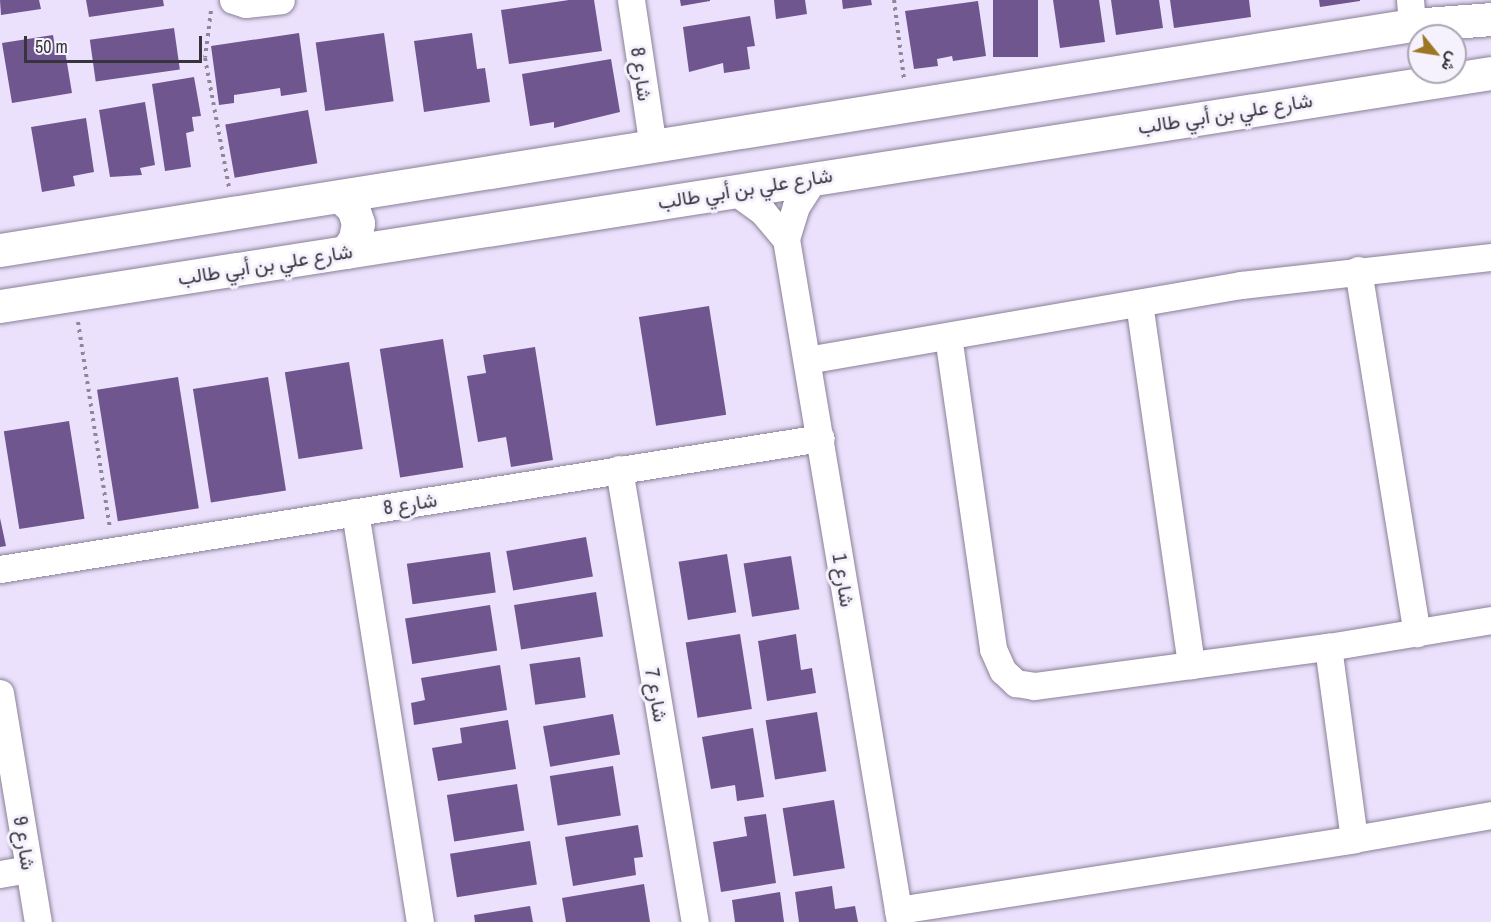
<!DOCTYPE html>
<html>
<head>
<meta charset="utf-8">
<style>
	body { margin:0 }
	#map { position:relative; width:1491px; height:922px; overflow:hidden; background:#ece1fc; font-family:"Archivo Narrow",Vazirmatn,sans-serif }
	div>[style] { position:absolute }
	[style*='--x'] { left:calc(var(--x)*1px); top:calc(var(--y)*1px); width:calc(var(--w)*1px); rotate:calc(var(--a)*1deg) }
	.building>* { inset:0; background:#6f568e; transform-origin:0 0 }
	.path>* { height:4px; margin-top:-2px; transform-origin:0; background:repeating-linear-gradient(90deg,#8e8799 0 3px,transparent 0 7.5px) }
	.roads { filter:drop-shadow(0 0 2px #8a8098) drop-shadow(0 0 2px #8a8098) }
	.minor>* { height:27px; margin:-13.5px; padding:0 13.5px; transform-origin:13.5px; border-radius:13.5px; background:#fff }
	.tertiary>* { height:33px; margin:-16.5px; padding:0 16.5px; transform-origin:16.5px; border-radius:16.5px; background:#fff }
	span { translate:-50% -50%; white-space:nowrap; text-align:center; line-height:1.15; -webkit-text-stroke:6px #f6f2fd; paint-order:stroke }
	.street-label { font-size:20px; color:#38343e }
	.north { position:absolute; left:1407px; top:24px; width:60px; height:60px; box-sizing:border-box; background:#f6f2fd; border:2px solid #aaa6b1; border-radius:50%; rotate:120deg; font-size:16px; font-weight:700; line-height:24px; text-align:center; color:#38343e }
	.north::after { content:''; display:block; margin:auto; width:21px; height:27px; background:#9c7622; clip-path:polygon(50% 0,100% 100%,50% 72%,0 100%) }
	.scale { position:absolute; left:24px; top:36px; width:178px; height:27px; box-sizing:border-box; border:3px solid #38343e; border-top:0; padding-left:8px; font-size:18px; line-height:21px; white-space:nowrap; color:#38343e; -webkit-text-stroke:4px #f6f2fd; paint-order:stroke }
</style>
</head>
<body>
<div id="map">
	<div class="building">
		<div style="clip-path:polygon(0 0,39px 0,41px 9px,1px 15px)"></div>
		<div style="clip-path:polygon(86px 0,163px 0,164px 6px,89px 17px)"></div>
		<div style="clip-path:polygon(569px 0,594px 0,602px 51px,509px 64px,501px 10px)"></div>
		<div style="clip-path:polygon(680px 0,710px 0,710px 1px,681px 6px)"></div>
		<div style="clip-path:polygon(774px 0,805px 0,807px 14px,776px 19px)"></div>
		<div style="clip-path:polygon(842px 0,871px 0,872px 5px,843px 9px)"></div>
		<div style="left:993px;top:0;width:45px;height:57px"></div>
		<div style="clip-path:polygon(1053px 0,1099px 0,1105px 42px,1060px 48px)"></div>
		<div style="clip-path:polygon(1111px 0,1159px 0,1163px 28px,1116px 35px)"></div>
		<div style="clip-path:polygon(1170px 0,1249px 0,1251px 17px,1174px 28px)"></div>
		<div style="clip-path:polygon(1319px 0,1360px 0,1360px 1px,1320px 7px)"></div>
		<div style="clip-path:polygon(978px 1px,986px 56px,953px 61px,952px 56px,937px 59px,938px 66px,914px 69px,905px 11px)"></div>
		<div style="clip-path:polygon(750px 16px,755px 46px,747px 47px,750px 69px,724px 73px,723px 63px,689px 72px,683px 27px)"></div>
		<div style="left:174px;top:28px;width:42px;height:85px;rotate:82deg"></div>
		<div style="clip-path:polygon(299px 33px,307px 92px,281px 96px,280px 88px,234px 95px,234px 103px,219px 105px,211px 46px)"></div>
		<div style="left:384px;top:33px;width:69px;height:69px;rotate:82deg"></div>
		<div style="clip-path:polygon(472px 33px,477px 69px,485px 68px,490px 102px,424px 112px,414px 41px)"></div>
		<div style="clip-path:polygon(53px 35px,56px 53px,65px 51px,72px 93px,12px 103px,2px 43px)"></div>
		<div style="clip-path:polygon(611px 59px,620px 112px,554px 128px,554px 122px,530px 126px,522px 74px)"></div>
		<div style="clip-path:polygon(194px 77px,201px 116px,192px 117px,194px 131px,186px 133px,191px 167px,165px 171px,152px 84px)"></div>
		<div style="clip-path:polygon(145px 102px,155px 165px,140px 168px,142px 175px,110px 177px,99px 110px)"></div>
		<div style="left:308px;top:110px;width:54px;height:84px;rotate:80deg"></div>
		<div style="clip-path:polygon(86px 118px,94px 172px,73px 176px,75px 186px,42px 192px,31px 127px)"></div>
		<div style="left:709px;top:306px;width:110px;height:71px;rotate:81deg"></div>
		<div style="left:443px;top:339px;width:130px;height:64px;rotate:81deg"></div>
		<div style="clip-path:polygon(535px 347px,553px 460px,511px 467px,506px 437px,478px 442px,467px 376px,486px 373px,483px 355px)"></div>
		<div style="left:349px;top:362px;width:88px;height:65px;rotate:81deg"></div>
		<div style="left:178px;top:377px;width:133px;height:82px;rotate:81deg"></div>
		<div style="left:268px;top:377px;width:115px;height:76px;rotate:81deg"></div>
		<div style="left:69px;top:421px;width:99px;height:66px;rotate:81deg"></div>
		<div style="clip-path:polygon(0 518px,6px 546px,0 547px)"></div>
		<div style="left:586px;top:537px;width:40px;height:81px;rotate:80deg"></div>
		<div style="left:490px;top:552px;width:41px;height:84px;rotate:82deg"></div>
		<div style="left:727px;top:554px;width:59px;height:49px;rotate:81deg"></div>
		<div style="left:791px;top:556px;width:54px;height:48px;rotate:81deg"></div>
		<div style="left:596px;top:592px;width:45px;height:83px;rotate:81deg"></div>
		<div style="left:490px;top:605px;width:46px;height:86px;rotate:81deg"></div>
		<div style="left:740px;top:634px;width:76px;height:55px;rotate:81deg"></div>
		<div style="clip-path:polygon(796px 634px,801px 670px,812px 668px,816px 693px,767px 701px,758px 641px)"></div>
		<div style="left:580px;top:657px;width:41px;height:51px;rotate:82deg"></div>
		<div style="clip-path:polygon(500px 665px,507px 710px,414px 725px,411px 703px,425px 700px,421px 678px)"></div>
		<div style="left:817px;top:712px;width:60px;height:52px;rotate:81deg"></div>
		<div style="left:613px;top:714px;width:41px;height:71px;rotate:80deg"></div>
		<div style="clip-path:polygon(508px 720px,516px 769px,438px 781px,432px 748px,462px 743px,460px 728px)"></div>
		<div style="clip-path:polygon(753px 728px,764px 797px,737px 801px,735px 785px,711px 789px,702px 737px)"></div>
		<div style="left:613px;top:766px;width:50px;height:64px;rotate:81deg"></div>
		<div style="left:517px;top:784px;width:47px;height:71px;rotate:81deg"></div>
		<div style="left:834px;top:800px;width:69px;height:52px;rotate:81deg"></div>
		<div style="clip-path:polygon(766px 814px,776px 883px,721px 892px,713px 842px,747px 836px,744px 817px)"></div>
		<div style="clip-path:polygon(638px 825px,643px 857px,634px 858px,636px 875px,573px 886px,565px 837px)"></div>
		<div style="left:530px;top:841px;width:44px;height:81px;rotate:81deg"></div>
		<div style="clip-path:polygon(644px 884px,650px 922px,566px 922px,562px 898px)"></div>
		<div style="clip-path:polygon(832px 886px,835px 909px,855px 906px,858px 922px,799px 922px,795px 892px)"></div>
		<div style="clip-path:polygon(780px 892px,784px 922px,735px 922px,732px 900px)"></div>
		<div style="clip-path:polygon(530px 906px,533px 922px,475px 922px,474px 915px)"></div>
	</div>
	<div class="path">
		<div style="--x:894;--y:0;--w:80;--a:82.8"></div>
		<div style="--x:211;--y:11;--w:47;--a:97.3"></div>
		<div style="--x:205;--y:58;--w:131;--a:79.5"></div>
		<div style="--x:78;--y:322;--w:208;--a:81.2"></div>
	</div>
	<div class="roads">
		<div class="minor">
			<div style="--x:233;--y:0;--w:13;--a:18"></div>
			<div style="--x:245;--y:4;--w:36;--a:-6"></div>
			<div style="--x:631;--y:0;--w:150;--a:81.5"></div>
			<div style="--x:1410;--y:0;--w:25;--a:85"></div>
			<div style="--x:815;--y:177;--w:35;--a:123"></div>
			<div style="--x:796;--y:206;--w:34;--a:107"></div>
			<div style="--x:786;--y:239;--w:692;--a:80.52"></div>
			<div style="--x:733;--y:190;--w:37;--a:36"></div>
			<div style="--x:763;--y:212;--w:35;--a:50"></div>
			<div style="--x:1358;--y:270;--w:368;--a:80.8"></div>
			<div style="--x:1139;--y:303;--w:366;--a:81.8"></div>
			<div style="--x:948;--y:336;--w:316;--a:81.8"></div>
			<div style="--x:993;--y:649;--w:24;--a:66"></div>
			<div style="--x:1003;--y:671;--w:18;--a:43"></div>
			<div style="--x:1016;--y:683;--w:18;--a:9"></div>
			<div style="--x:1034;--y:686;--w:297;--a:-7.6"></div>
			<div style="--x:1328;--y:647;--w:165;--a:-9.4"></div>
			<div style="--x:807;--y:360;--w:440;--a:-9.8"></div>
			<div style="--x:1241;--y:285;--w:252;--a:-6.4"></div>
			<div style="--x:619;--y:469;--w:459;--a:80.5"></div>
			<div style="--x:355;--y:512;--w:415;--a:81"></div>
			<div style="--x:0;--y:569;--w:831;--a:-9.07"></div>
			<div style="--x:0;--y:693;--w:232;--a:80.6"></div>
			<div style="--x:1354;--y:839;--w:139;--a:-9.9"></div>
			<div style="--x:0;--y:874;--w:29;--a:-10"></div>
			<div style="--x:898;--y:910;--w:461;--a:-8.8"></div>
			<div style="--x:1354;--y:839;--w:194;--a:-97.7"></div>
		</div>
		<div class="tertiary">
			<div style="--x:341;--y:197;--w:16;--a:43"></div>
			<div style="--x:353;--y:208;--w:16;--a:72"></div>
			<div style="--x:358;--y:223;--w:16;--a:101"></div>
			<div style="--x:355;--y:239;--w:16;--a:125"></div>
			<div style="--x:0;--y:250;--w:1430;--a:-9.05"></div>
			<div style="--x:1412;--y:25;--w:79;--a:-4.3"></div>
			<div style="--x:0;--y:306;--w:1509;--a:-8.88"></div>
		</div>
	</div>
	<div class="street-label">
		<span style="left:642px;top:74px;rotate:82deg">شارع 8</span>
		<span style="left:1225px;top:113px;rotate:-9deg">شارع علي بن أبي طالب</span>
		<span style="left:745px;top:188px;rotate:-9deg">شارع علي بن أبي طالب</span>
		<span style="left:265px;top:264px;rotate:-9deg">شارع علي بن أبي طالب</span>
		<span style="left:410px;top:503px;rotate:-9deg">شارع 8</span>
		<span style="left:844px;top:580px;rotate:81deg">شارع 1</span>
		<span style="left:657px;top:695px;rotate:80deg">شارع 7</span>
		<span style="left:25px;top:843px;rotate:81deg">شارع 9</span>
	</div>
	<div class="north">ش</div>
	<div class="scale">50 m</div>
</div>
</body>
</html>
